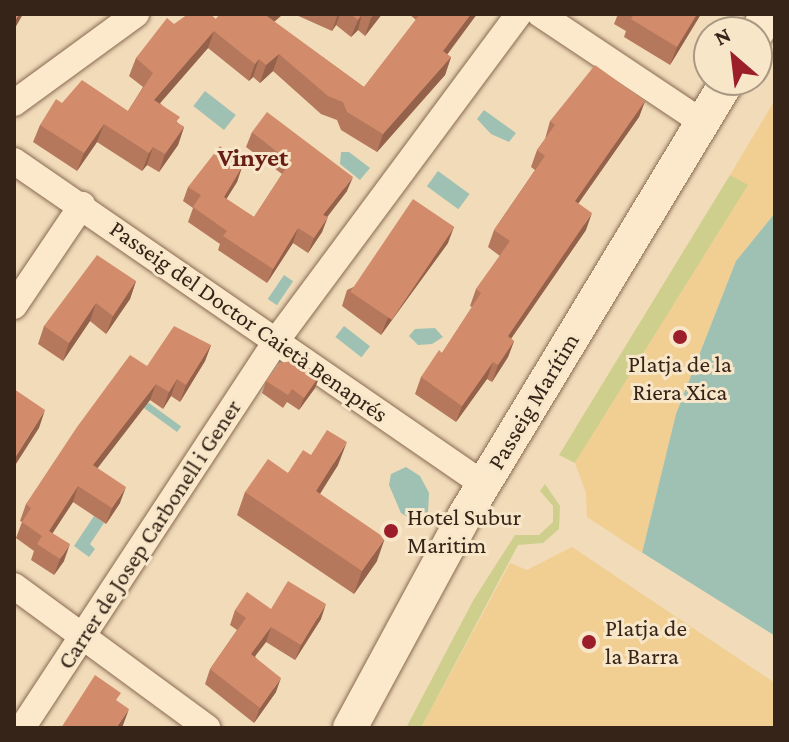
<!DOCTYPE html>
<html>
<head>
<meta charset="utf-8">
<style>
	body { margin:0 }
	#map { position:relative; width:789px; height:742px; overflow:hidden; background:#f1dbb9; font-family:"Crimson Pro",serif }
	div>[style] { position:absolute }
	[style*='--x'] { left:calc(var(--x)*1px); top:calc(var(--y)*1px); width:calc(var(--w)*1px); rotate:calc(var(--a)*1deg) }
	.green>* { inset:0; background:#cecf8d }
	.sand>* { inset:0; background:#f1ce92 }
	.water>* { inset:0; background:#9ec1b3; transform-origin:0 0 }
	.pier>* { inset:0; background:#f1dbb9 }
	.roads { filter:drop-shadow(0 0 2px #886a52) drop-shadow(0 0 2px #886a52) }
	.minor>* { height:26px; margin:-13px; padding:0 13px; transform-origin:13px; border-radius:13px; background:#fce9cc }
	.tertiary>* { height:34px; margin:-17px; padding:0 17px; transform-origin:17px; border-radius:17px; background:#fce9cc }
	.wall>* { inset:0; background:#b5785c }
	.shaded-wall>* { inset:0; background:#94624b }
	.building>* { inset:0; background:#d38c6b; transform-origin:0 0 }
	.dots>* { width:22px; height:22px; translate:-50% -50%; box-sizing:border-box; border:4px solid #f8e6c9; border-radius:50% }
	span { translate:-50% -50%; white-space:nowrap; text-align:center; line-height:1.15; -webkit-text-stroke:6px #f8e6c9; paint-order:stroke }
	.street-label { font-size:24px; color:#362419 }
	.poi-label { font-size:24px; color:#362419 }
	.left { translate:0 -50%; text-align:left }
	.neighbourhood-label { font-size:26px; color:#661e15; font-weight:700 }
	.frame { position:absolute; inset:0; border:16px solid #362419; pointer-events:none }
	.north { position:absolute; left:693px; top:16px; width:80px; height:80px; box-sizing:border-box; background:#f8e6c9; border:2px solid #aa9883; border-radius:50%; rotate:332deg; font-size:22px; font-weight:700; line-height:32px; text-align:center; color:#362419 }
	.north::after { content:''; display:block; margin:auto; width:28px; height:36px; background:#9c1e2b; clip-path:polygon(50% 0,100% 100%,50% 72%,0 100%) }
</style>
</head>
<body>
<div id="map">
	<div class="green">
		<div style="clip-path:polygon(730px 175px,749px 184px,575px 463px,559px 455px)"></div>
		<div style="clip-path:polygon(545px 484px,560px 506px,559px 529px,543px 543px,518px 545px,421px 728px,406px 728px,474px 599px,515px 535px,539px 535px,553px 522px,553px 506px,540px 491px)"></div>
	</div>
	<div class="sand">
		<div style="clip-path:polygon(775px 100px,775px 213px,736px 261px,676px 414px,642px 553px,587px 517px,586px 493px,575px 463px,748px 185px,730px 175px)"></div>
		<div style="clip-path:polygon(572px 547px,775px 683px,775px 728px,421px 728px,510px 563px,527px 570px)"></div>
	</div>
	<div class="water">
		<div style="left:205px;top:91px;width:39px;height:19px;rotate:38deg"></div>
		<div style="clip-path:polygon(484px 110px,516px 133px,509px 142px,491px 134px,477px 119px)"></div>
		<div style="clip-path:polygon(341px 152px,349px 152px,370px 168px,360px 180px,340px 164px)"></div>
		<div style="left:438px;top:171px;width:39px;height:19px;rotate:36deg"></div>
		<div style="clip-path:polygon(775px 213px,775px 636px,642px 553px,676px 414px,736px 261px)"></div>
		<div style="left:284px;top:275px;width:11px;height:29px;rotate:34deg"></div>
		<div style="left:344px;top:326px;width:33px;height:14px;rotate:38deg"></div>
		<div style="clip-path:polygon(435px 328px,443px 337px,432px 344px,418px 345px,409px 336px,415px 329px)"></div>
		<div style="left:127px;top:387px;width:67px;height:7px;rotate:36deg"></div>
		<div style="clip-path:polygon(406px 467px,420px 476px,429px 493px,428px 513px,416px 522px,401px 513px,389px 485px,391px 474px)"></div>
		<div style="clip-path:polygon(94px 516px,104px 523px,90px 544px,95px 549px,89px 557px,74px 546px)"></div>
	</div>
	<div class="pier">
		<div style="clip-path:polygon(638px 550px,775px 636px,775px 640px,670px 578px)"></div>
	</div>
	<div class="roads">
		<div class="minor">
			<div style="--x:540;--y:14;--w:195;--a:33.7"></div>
			<div style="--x:14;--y:103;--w:151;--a:-36.1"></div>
			<div style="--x:14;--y:161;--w:569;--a:34.56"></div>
			<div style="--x:14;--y:306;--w:122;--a:-56"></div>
			<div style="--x:14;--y:586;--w:240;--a:36.3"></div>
			<div style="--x:22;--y:728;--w:463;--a:-56.7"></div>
			<div style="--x:276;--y:341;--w:407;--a:-53.4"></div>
		</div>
		<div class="tertiary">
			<div style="--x:757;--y:32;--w:21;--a:-59"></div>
			<div style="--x:350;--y:728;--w:242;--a:-61.6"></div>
			<div style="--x:465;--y:515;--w:508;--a:-58.84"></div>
		</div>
	</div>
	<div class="wall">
		<div style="clip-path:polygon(220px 14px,283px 14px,274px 22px,364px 87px,416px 20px,409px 14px,477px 14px,447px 55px,451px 57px,445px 75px,377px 152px,341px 130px,337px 120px,321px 114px,273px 71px,260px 83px,253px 77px,249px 81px,208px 48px,160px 103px,178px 123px,184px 127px,178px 145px,159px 172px,147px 165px,142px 171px,97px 142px,77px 171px,33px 142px,40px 125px,62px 103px,128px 111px,143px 87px,129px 76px,136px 58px,174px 24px,216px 19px)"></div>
		<div style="clip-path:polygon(294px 14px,382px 14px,365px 36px,358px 30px,351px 37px,336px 25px,332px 31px)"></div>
		<div style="clip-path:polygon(618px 14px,701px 14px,670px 65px,624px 37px,626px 31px,614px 24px)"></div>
		<div style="clip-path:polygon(645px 101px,639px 117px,578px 204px,586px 230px,511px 339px,514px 341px,508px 357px,492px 382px,487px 379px,456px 422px,415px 394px,421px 377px,442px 353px,472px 307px,470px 306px,476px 289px,500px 256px,488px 247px,494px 230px,535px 170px,531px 167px,537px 150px,545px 139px,550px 121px)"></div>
		<div style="clip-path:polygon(252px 132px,347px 191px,327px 217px,322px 232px,308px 253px,293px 243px,267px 283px,218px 250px,220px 244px,188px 222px,193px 208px,183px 201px,188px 187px,242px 167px,237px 182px,226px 199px,254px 217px,282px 174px,246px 147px)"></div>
		<div style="clip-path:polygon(448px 243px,381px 335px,342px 306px,347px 290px)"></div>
		<div style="clip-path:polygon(136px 281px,130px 299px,106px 334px,90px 321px,63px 361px,38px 344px,44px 326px)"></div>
		<div style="clip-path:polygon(211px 345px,205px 361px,180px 402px,171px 396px,163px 409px,150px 400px,97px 468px,120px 503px,106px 524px,73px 502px,52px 533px,64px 561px,54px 575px,31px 560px,34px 551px,16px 538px,22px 522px,20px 521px,26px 504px,147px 366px)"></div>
		<div style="clip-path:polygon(320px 375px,315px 388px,299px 410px,287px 402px,283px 408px,262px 393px,266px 381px)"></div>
		<div style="clip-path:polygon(311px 455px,338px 465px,320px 494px,377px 561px,354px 594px,237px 515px,245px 492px,288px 473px)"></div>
		<div style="clip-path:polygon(271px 609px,321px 619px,295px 660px,266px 642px,255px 656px,276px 692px,254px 723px,205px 684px,210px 669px,237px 630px,230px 625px,235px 610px)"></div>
	</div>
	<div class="shaded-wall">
		<div style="clip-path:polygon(19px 14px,23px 14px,14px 30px,14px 22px)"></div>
		<div style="clip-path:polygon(269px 14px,283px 14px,260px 34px,267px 16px)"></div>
		<div style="clip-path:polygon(338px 14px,340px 14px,336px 25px,332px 31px)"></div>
		<div style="clip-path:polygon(362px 14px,358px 30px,351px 37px,358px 20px)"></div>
		<div style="clip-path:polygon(375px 14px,382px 14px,365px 36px,371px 18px)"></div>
		<div style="clip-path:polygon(471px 14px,477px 14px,436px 69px,443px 51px)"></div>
		<div style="clip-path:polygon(697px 14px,701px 14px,670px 65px,677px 47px)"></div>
		<div style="clip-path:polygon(214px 31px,208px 48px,148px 117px,154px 100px)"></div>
		<div style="clip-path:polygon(279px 54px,273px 71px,260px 83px,266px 65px)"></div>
		<div style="clip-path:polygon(451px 57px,445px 75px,377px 152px,383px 134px)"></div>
		<div style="clip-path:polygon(259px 59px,253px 77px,249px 81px,255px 64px)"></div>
		<div style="clip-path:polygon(645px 101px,639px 117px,568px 218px,575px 201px)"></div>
		<div style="clip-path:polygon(104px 124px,97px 142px,77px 171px,84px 153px)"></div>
		<div style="clip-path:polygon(184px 127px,178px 145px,159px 172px,165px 154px)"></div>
		<div style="clip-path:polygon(153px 147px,147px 165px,142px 171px,149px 153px)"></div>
		<div style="clip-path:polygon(242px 167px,237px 182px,219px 211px,224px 197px)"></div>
		<div style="clip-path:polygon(353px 177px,347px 191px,318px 229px,323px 215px)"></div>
		<div style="clip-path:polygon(592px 213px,586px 230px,501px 353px,508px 336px)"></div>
		<div style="clip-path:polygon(328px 217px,322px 232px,308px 253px,314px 238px)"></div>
		<div style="clip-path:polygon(454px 227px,448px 243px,381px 335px,387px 320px)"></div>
		<div style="clip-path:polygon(298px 228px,293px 243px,267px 283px,273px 269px)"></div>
		<div style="clip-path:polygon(136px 281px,130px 299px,106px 334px,113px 316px)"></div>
		<div style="clip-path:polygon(96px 303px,90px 321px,63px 361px,69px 343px)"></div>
		<div style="clip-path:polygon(514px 341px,508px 357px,492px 382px,498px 365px)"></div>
		<div style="clip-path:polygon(211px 345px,205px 361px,180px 402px,186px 385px)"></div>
		<div style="clip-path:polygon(493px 362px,487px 379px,456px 422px,462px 406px)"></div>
		<div style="clip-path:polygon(320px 375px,315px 388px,299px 410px,304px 398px)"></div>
		<div style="clip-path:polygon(177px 379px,171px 396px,163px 409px,169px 392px)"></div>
		<div style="clip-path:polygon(156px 384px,150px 400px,87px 482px,93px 465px)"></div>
		<div style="clip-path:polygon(45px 410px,39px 428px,14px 467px,14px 459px)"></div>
		<div style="clip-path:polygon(347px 442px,338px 465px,307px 514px,316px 491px)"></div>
		<div style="clip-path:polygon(78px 486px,73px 502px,43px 548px,49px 531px)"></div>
		<div style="clip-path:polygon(126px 487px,120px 503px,106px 524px,112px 508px)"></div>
		<div style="clip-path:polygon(385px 538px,377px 561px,354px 594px,362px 571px)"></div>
		<div style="clip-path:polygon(70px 544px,64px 561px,54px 575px,60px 559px)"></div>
		<div style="clip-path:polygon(326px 604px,321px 619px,295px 660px,301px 645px)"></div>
		<div style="clip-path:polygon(271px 627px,266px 642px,246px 668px,251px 654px)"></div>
		<div style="clip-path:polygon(281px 678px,276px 692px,254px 723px,260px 708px)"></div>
		<div style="clip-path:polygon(129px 709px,122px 728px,116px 728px)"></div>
	</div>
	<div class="building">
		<div style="clip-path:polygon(14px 14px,19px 14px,14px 22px)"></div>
		<div style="clip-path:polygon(188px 14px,210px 14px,216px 19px,220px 14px,269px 14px,267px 16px,364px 87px,420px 14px,471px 14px,443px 51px,451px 57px,383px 134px,347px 112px,343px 102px,328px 96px,279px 54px,266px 65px,259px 59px,255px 64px,214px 31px,154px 100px,180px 117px,176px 122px,184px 127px,165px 154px,153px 147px,149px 153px,104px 124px,84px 153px,40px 125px,56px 99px,62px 103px,82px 80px,128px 111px,153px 73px,136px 58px,167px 18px,174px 24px)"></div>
		<div style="clip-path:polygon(350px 14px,362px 14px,358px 20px)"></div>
		<div style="clip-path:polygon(634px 14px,697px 14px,677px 47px,631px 19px)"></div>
		<div style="clip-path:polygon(595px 65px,645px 101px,575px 201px,592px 213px,508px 336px,514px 341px,498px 365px,493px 362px,462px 406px,421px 377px,439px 350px,442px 353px,481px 293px,476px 289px,510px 241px,494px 230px,545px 156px,537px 150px,555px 125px,550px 121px)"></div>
		<div style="clip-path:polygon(267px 112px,353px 177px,323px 215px,328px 217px,314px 238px,298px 228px,273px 269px,223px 236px,227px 231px,193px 207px,201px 195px,188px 187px,220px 146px,242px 167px,224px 197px,254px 217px,290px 162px,252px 132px)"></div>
		<div style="left:413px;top:199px;width:50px;height:112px;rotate:34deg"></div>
		<div style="clip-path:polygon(97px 255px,136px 281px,113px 316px,96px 303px,69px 343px,44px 326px)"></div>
		<div style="clip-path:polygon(174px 326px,211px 345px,186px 385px,177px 379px,169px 392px,156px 384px,93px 465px,126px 487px,112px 508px,78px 486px,49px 531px,70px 544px,60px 559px,37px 544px,42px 536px,22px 522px,31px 508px,26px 504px,77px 427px,130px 355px,147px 366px)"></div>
		<div style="clip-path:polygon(298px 360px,320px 375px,304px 398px,292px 389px,288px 395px,266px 381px,280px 363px)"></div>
		<div style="clip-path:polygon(14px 389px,45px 410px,14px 459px)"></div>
		<div style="clip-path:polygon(327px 430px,347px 442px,316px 491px,385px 538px,362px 571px,245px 492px,268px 459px,288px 473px,303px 450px,311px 455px)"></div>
		<div style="clip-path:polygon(288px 581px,326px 604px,301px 645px,271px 627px,251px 654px,281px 678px,260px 708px,210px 669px,246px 618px,235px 610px,247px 592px,271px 609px)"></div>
		<div style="clip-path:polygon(95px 675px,121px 693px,116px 700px,129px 709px,116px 728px,61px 728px)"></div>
	</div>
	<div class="dots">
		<div style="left:680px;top:337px;background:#9c1e2b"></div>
		<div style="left:391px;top:531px;background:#9c1e2b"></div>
		<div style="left:589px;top:642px;background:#9c1e2b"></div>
	</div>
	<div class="street-label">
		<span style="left:249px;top:321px;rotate:35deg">Passeig del Doctor Caietà Benaprés</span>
		<span style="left:533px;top:401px;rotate:-59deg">Passeig Marítim</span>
		<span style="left:149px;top:534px;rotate:-57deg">Carrer de Josep Carbonell i Gener</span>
	</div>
	<div class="poi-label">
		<span style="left:680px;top:378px">Platja de la<br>Riera Xica</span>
		<span class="left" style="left:407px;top:531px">Hotel Subur<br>Maritim</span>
		<span class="left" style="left:605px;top:642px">Platja de<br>la Barra</span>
	</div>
	<div class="neighbourhood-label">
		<span style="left:253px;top:158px">Vinyet</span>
	</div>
	<div class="frame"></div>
	<div class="north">N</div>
</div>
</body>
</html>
